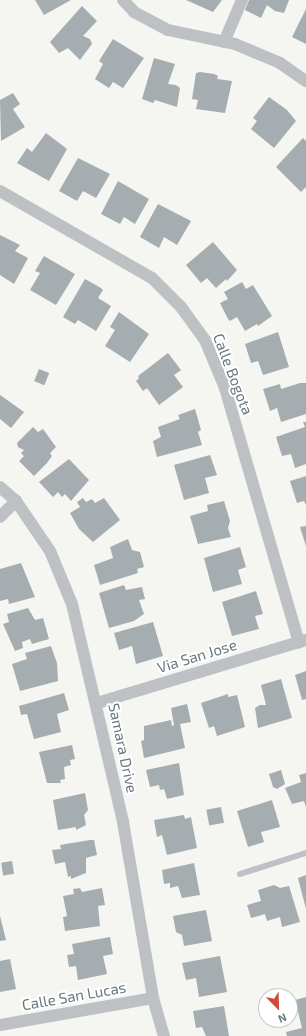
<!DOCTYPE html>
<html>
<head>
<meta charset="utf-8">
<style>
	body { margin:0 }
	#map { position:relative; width:306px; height:1036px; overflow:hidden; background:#f5f5f2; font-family:"Exo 2",sans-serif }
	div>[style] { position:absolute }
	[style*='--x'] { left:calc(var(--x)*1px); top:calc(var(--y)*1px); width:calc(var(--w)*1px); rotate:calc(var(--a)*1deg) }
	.building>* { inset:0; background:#a5adb1; transform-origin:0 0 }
	.lane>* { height:6px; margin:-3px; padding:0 3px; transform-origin:3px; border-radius:3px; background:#bdc1c4 }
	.street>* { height:12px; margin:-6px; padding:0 6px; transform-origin:6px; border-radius:6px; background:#bdc1c4 }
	span { translate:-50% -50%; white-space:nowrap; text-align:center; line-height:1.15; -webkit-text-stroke:4px #fff; paint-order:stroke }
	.street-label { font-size:15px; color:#677880 }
	.north { position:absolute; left:258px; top:988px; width:40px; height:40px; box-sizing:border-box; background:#fff; border:1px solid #c2c9cc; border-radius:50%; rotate:157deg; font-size:11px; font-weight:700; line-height:16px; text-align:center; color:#677880 }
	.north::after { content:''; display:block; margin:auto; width:14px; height:18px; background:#d34934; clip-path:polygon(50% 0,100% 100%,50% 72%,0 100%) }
</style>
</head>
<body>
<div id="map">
	<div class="building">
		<div style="clip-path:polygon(35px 0,71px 0,44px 15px)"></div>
		<div style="clip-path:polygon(186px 0,222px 0,213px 12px)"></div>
		<div style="clip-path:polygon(249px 0,289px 0,284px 13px,275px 11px,267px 5px,261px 18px,245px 10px)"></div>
		<div style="clip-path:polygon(82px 6px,97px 21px,83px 36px,90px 39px,92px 44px,80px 60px,68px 48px,59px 53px,50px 42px)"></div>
		<div style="clip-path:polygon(306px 9px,306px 44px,292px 37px)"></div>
		<div style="clip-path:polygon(113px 39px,144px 58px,123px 88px,113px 82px,109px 88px,95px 79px,103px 64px,99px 61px)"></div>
		<div style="clip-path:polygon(154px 58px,175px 64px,168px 84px,176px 85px,180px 88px,177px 107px,155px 100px,153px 103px,142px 99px)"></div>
		<div style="clip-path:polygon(200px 72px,214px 74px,218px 76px,217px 79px,232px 81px,225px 113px,196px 109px,198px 100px,192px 99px,196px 73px)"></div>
		<div style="clip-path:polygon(13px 93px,20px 104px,13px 109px,25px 127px,1px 141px,0 100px)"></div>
		<div style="clip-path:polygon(269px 97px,287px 110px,296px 121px,274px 148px,251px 129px,257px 121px,253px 118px)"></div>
		<div style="clip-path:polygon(46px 133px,67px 149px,49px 181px,17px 163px,27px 148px,32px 152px)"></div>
		<div style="clip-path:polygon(303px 138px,306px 141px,306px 187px,301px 192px,276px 167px)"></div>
		<div style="clip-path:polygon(78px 158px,110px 174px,96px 198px,83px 191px,77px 201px,59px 191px)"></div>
		<div style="clip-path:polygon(118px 181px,149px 199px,135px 224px,124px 217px,120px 224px,101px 214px)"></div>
		<div style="clip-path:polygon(158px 204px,191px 221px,177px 245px,164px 237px,159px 248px,140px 237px)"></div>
		<div style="clip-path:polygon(0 235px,20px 245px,15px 251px,28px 258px,14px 284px,0 275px)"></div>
		<div style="clip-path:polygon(213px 242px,237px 270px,227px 281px,226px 279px,216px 288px,207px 278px,201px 283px,186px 265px)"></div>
		<div style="clip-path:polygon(44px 256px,75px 274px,56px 305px,30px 290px,40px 273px,35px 271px)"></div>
		<div style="clip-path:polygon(85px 279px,101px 288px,103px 290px,98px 298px,111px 306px,96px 331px,78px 320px,75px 324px,63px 317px)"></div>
		<div style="clip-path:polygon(242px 282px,246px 289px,253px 285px,272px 316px,258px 326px,257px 324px,245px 331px,237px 317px,230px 321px,228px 319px,220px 303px,228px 299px,224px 292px)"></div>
		<div style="clip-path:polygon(119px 312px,149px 334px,130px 362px,105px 346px,115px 330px,110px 327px)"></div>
		<div style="clip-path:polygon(278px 332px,289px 367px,263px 375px,258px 361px,251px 363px,245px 344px)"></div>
		<div style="clip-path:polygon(168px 353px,181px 370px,174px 375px,183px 387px,159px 405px,147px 388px,143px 391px,136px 381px,139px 378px,138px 376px)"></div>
		<div style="left:39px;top:369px;width:11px;height:13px;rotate:22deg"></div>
		<div style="clip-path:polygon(300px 383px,306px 383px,306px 414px,281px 422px,277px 408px,270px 411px,263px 389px,280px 384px,281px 389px)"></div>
		<div style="clip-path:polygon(0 395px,24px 412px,11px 428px,0 419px)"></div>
		<div style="clip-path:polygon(195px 409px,201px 430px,198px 432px,202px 445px,157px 457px,153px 441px,161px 437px,158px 427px,180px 419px,178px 415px)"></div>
		<div style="clip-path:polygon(303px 422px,306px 422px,306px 464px,295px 468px,291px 454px,282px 456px,276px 437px,305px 427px)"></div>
		<div style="clip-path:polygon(33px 427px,38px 432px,43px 429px,56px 447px,50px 453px,52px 456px,47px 463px,34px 476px,19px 461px,24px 456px,21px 453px,24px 450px,18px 447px,17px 443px)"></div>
		<div style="clip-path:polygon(210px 455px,217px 475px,205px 478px,209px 493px,184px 500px,174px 465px)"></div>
		<div style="clip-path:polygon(69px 459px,89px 480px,71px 501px,65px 494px,62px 497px,58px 492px,53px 497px,39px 482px)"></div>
		<div style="clip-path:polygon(306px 476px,306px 505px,304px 501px,297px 503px,290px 481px)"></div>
		<div style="clip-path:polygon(83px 498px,86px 502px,92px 499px,95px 503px,104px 498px,120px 520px,93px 542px,79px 529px,70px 513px,80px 507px,77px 502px)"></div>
		<div style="clip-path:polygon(224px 501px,230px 521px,228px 528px,231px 537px,198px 544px,190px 516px,208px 511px,207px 505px)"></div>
		<div style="clip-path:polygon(306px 526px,306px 546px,300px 527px)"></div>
		<div style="clip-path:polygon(128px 539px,132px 550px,140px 552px,144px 567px,137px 569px,138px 573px,100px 585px,94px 565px,113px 558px,110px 547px)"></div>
		<div style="clip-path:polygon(240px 547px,246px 567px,238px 570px,242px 584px,213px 592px,204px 558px)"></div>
		<div style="clip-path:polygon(21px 563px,35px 597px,9px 604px,8px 599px,0 601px,0 569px)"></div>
		<div style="clip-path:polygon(124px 585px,126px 590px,142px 587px,145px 599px,139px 600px,144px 614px,134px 621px,109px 628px,99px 593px)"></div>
		<div style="clip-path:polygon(256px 591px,263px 614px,255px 616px,259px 629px,232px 636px,222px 602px)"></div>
		<div style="clip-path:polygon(28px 608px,35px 620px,43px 618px,49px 639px,32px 644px,30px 639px,22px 642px,23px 648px,15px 651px,3px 624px,9px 622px,7px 614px)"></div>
		<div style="clip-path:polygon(153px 622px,163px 656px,136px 664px,132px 646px,119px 650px,114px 633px)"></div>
		<div style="clip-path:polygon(51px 646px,57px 663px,58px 681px,20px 691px,12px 664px,27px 659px,25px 653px)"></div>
		<div style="clip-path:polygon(306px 671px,306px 699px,302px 700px,295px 675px)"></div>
		<div style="clip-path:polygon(281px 679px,292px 718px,258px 728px,255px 708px,260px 705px,266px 705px,261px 685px)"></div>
		<div style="clip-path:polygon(64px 693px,69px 710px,57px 714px,61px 732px,34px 739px,27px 714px,21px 715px,19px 706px)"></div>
		<div style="clip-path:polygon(228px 694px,228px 697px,237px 695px,245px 727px,217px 736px,214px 726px,209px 728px,201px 703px)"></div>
		<div style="clip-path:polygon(187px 704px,191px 722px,180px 724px,185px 748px,144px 758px,141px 741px,144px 740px,144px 726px,171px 720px,172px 726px,174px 725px,171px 708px)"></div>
		<div style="clip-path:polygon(72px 745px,75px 759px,70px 760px,71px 765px,64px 767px,65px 779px,60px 780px,61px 783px,47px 783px,39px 752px)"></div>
		<div style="clip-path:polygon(179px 763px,184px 795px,167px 799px,164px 789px,160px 790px,159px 785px,150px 787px,146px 770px)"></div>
		<div style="clip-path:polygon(281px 770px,285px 784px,277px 789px,273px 787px,269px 774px)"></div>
		<div style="clip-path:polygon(306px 773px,306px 807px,304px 801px,292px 804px,285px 788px,301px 782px,299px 775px)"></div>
		<div style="clip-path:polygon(85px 793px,88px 810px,84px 815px,86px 825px,76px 830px,76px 827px,58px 830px,53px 800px)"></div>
		<div style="clip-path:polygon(272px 800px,280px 827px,261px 832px,264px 842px,248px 847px,237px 811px)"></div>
		<div style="left:221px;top:807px;width:16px;height:15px;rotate:79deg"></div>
		<div style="clip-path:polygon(184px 815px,185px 819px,191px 817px,197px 848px,167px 855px,162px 835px,157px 837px,154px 820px)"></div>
		<div style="clip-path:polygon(90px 840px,94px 840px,97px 855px,86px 858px,86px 873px,71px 879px,71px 876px,68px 877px,65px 862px,55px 864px,52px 850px,61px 849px,60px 845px)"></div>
		<div style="left:12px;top:861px;width:13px;height:11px;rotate:81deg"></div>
		<div style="clip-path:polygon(194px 863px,200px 895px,182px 898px,178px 886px,170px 888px,170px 883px,164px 884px,162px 870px)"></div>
		<div style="clip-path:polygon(306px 875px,306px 909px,298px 878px)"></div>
		<div style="clip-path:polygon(274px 885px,280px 888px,289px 886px,300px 922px,282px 927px,280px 917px,267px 921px,265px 914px,251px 918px,247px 905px,261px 901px,258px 890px)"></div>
		<div style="clip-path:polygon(80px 888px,82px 892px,102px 888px,105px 905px,98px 906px,100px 926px,65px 931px,63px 917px,67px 916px,63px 896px,74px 894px,73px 889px)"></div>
		<div style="clip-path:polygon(206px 910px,212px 941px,184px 946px,182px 935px,176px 932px,173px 916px)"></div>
		<div style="clip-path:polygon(0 916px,6px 940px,0 941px)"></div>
		<div style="clip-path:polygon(110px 937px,113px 954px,103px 956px,107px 974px,78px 980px,76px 966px,69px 967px,67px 955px,74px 954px,72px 944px)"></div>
		<div style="clip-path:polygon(220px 956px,227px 992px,199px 997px,196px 978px,186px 980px,182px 963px)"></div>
		<div style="clip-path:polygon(10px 959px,16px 989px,0 992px,0 961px)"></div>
		<div style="clip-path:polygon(306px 997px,306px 1036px,287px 1036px,286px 1032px,302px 1028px,295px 1000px)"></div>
		<div style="clip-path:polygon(224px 1006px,229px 1036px,206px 1036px,202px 1027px,196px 1028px,193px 1011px)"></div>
	</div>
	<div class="lane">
		<div style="--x:240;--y:874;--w:69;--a:-17.7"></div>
	</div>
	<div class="street">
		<div style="--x:123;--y:0;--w:16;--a:47"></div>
		<div style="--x:134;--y:12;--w:38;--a:28"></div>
		<div style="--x:168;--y:30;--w:68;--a:11.8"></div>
		<div style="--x:235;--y:44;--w:49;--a:22.9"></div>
		<div style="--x:280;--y:63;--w:32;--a:35"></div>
		<div style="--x:224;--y:42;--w:46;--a:-66.8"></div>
		<div style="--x:0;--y:191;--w:175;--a:29.8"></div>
		<div style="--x:152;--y:278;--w:41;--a:45"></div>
		<div style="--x:181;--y:307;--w:41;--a:54"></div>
		<div style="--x:205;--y:340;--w:52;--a:67.4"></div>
		<div style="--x:225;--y:388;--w:265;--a:73.8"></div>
		<div style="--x:0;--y:487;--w:21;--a:41"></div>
		<div style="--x:16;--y:501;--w:60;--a:55.8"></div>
		<div style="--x:50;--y:551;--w:57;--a:67.5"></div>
		<div style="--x:72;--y:604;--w:224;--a:76.8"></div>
		<div style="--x:123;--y:822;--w:179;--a:80.3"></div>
		<div style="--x:153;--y:998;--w:40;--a:74"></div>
		<div style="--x:0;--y:517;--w:23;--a:-45"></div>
		<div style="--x:97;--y:703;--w:218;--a:-16.8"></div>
		<div style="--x:0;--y:1025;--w:155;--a:-10"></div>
	</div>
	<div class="street-label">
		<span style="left:233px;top:374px;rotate:69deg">Calle Bogota</span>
		<span style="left:197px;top:656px;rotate:-17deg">Via San Jose</span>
		<span style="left:123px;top:748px;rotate:78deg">Samara Drive</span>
		<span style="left:74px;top:996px;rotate:-10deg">Calle San Lucas</span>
	</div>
	<div class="north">N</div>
</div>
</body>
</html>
